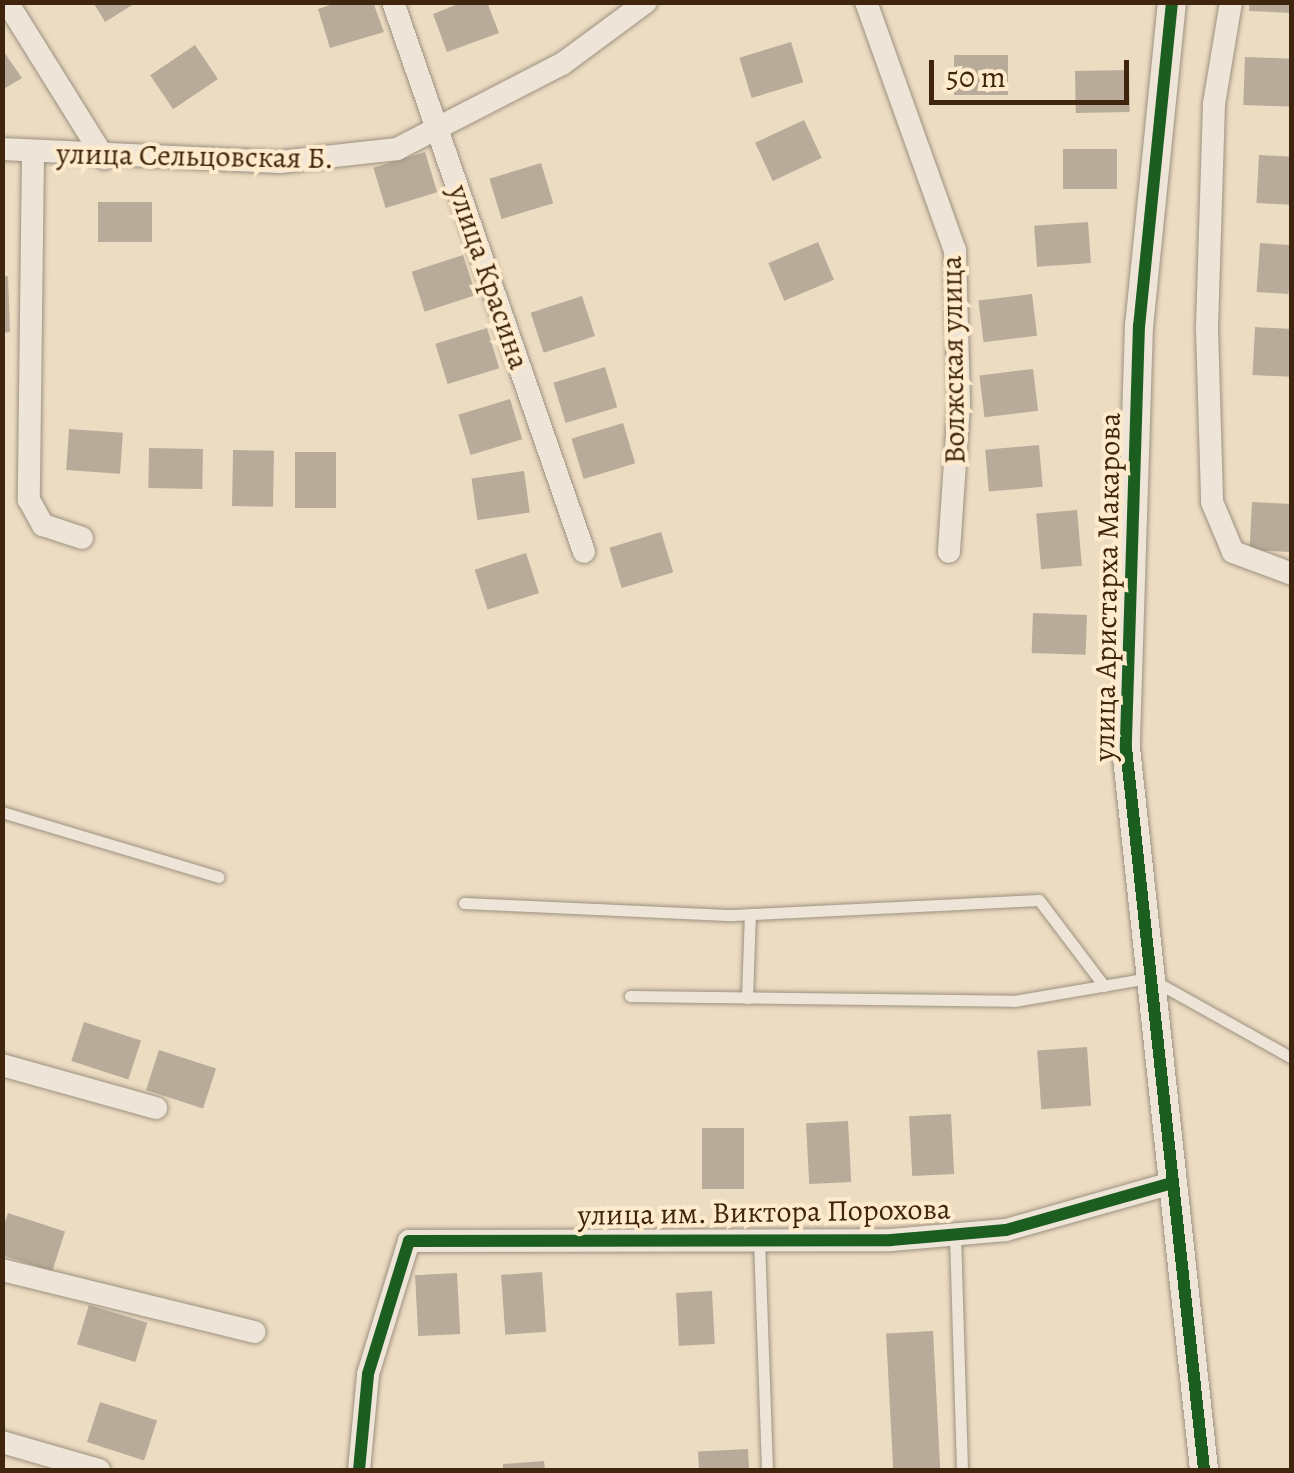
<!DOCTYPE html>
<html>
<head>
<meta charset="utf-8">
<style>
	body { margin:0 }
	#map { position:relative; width:1294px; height:1473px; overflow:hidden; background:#ecdcc2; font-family:Alegreya,serif }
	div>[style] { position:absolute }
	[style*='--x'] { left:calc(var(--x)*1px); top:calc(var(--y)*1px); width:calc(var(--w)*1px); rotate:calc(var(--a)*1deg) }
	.building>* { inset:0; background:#b8ab99; transform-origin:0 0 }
	.roads { filter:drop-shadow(0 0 2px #9d917f) drop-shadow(0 0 2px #9d917f) }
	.service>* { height:11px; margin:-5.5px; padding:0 5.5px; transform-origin:5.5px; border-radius:5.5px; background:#eee5d8 }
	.minor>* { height:22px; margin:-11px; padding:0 11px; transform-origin:11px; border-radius:11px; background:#eee5d8 }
	.tertiary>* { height:28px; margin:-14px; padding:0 14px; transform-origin:14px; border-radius:14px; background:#eee5d8 }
	.cycleway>* { height:12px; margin:-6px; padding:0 6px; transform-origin:6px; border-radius:6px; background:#1b5e20 }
	span { translate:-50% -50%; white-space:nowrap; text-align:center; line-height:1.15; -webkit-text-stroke:8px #feeacc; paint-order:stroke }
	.street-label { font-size:30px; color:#3f250d }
	.frame { position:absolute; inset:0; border:5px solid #3f250d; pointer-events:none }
	.scale { position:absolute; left:929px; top:60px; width:200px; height:45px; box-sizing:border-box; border:5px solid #3f250d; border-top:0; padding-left:12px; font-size:30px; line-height:35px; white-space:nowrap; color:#3f250d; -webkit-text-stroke:8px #feeacc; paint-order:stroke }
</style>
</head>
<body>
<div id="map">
	<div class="building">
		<div style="clip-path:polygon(93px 2px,137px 2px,105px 22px)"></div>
		<div style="clip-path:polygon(339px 2px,373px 2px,384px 32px,330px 48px,318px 9px)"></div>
		<div style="clip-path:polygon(463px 2px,487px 2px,499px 33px,447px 52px,433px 14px)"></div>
		<div style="clip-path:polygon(1249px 2px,1292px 2px,1292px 13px,1249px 11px)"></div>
		<div style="left:791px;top:42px;width:42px;height:54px;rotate:73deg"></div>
		<div style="left:195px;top:45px;width:41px;height:54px;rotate:56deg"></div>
		<div style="clip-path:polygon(2px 49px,22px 78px,2px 90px)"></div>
		<div style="left:954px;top:55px;width:54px;height:40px"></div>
		<div style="left:1245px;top:57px;width:47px;height:48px;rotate:2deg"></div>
		<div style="left:1129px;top:70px;width:42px;height:54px;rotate:89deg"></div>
		<div style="left:804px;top:120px;width:42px;height:54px;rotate:65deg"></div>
		<div style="left:1063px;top:149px;width:54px;height:40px"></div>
		<div style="left:425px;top:152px;width:42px;height:54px;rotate:73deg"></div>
		<div style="left:1259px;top:155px;width:33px;height:48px;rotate:3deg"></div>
		<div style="left:541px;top:163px;width:42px;height:54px;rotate:73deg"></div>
		<div style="left:98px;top:202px;width:54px;height:40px"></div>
		<div style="left:1088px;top:222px;width:41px;height:54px;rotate:86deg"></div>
		<div style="left:818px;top:242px;width:41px;height:54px;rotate:67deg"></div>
		<div style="left:1260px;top:243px;width:32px;height:49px;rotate:4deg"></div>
		<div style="left:463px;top:255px;width:42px;height:54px;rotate:72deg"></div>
		<div style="clip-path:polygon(8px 276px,10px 332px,2px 333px,2px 277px)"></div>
		<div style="left:1032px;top:294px;width:42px;height:54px;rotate:83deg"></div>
		<div style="left:582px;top:296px;width:42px;height:54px;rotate:72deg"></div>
		<div style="left:1255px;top:327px;width:37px;height:48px;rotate:3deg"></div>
		<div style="left:487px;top:328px;width:42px;height:54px;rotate:73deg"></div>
		<div style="left:605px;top:367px;width:42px;height:54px;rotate:73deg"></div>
		<div style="left:1033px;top:369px;width:42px;height:54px;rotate:83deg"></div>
		<div style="left:510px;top:399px;width:42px;height:54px;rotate:73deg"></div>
		<div style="left:623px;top:423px;width:42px;height:54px;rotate:73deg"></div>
		<div style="left:69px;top:429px;width:54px;height:41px;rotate:4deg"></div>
		<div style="left:1039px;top:445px;width:42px;height:54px;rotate:85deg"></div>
		<div style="left:149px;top:448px;width:54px;height:40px;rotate:1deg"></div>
		<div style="left:233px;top:450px;width:41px;height:56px;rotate:1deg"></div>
		<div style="left:295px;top:452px;width:41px;height:56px"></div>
		<div style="left:524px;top:471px;width:42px;height:53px;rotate:82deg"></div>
		<div style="left:1252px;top:502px;width:40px;height:48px;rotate:3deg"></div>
		<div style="left:1077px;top:510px;width:56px;height:41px;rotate:85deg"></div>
		<div style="left:661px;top:532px;width:42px;height:54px;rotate:73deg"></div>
		<div style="left:526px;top:553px;width:42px;height:54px;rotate:72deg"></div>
		<div style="left:1033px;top:613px;width:54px;height:40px;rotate:2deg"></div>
		<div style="left:84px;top:1022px;width:60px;height:41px;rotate:18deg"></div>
		<div style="left:1087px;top:1047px;width:59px;height:50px;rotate:86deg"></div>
		<div style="left:159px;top:1050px;width:60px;height:42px;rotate:18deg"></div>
		<div style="left:951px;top:1114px;width:60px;height:42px;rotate:87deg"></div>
		<div style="left:848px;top:1121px;width:61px;height:42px;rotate:87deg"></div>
		<div style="left:702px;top:1128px;width:42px;height:61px"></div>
		<div style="left:8px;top:1213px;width:60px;height:42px;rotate:18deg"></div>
		<div style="left:542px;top:1272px;width:60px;height:41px;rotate:86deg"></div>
		<div style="left:457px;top:1273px;width:61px;height:42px;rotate:87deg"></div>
		<div style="left:712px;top:1291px;width:53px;height:36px;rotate:87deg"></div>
		<div style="left:89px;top:1305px;width:61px;height:41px;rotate:17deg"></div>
		<div style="left:933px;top:1331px;width:139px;height:47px;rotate:87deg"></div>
		<div style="left:100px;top:1402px;width:60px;height:42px;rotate:18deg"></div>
		<div style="left:748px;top:1449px;width:21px;height:50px;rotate:87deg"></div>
		<div style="clip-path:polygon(544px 1461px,545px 1470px,503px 1470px,503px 1464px)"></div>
	</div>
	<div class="roads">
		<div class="service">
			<div style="--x:2;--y:812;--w:226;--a:16.7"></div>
			<div style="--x:464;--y:903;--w:269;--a:2.6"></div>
			<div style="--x:733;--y:915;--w:306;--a:-2.8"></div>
			<div style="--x:1039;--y:900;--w:108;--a:52.9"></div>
			<div style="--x:630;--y:996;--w:384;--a:0.7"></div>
			<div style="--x:1014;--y:1001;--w:137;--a:-9.7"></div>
			<div style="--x:1149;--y:978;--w:164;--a:29.2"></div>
			<div style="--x:747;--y:998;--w:84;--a:-88"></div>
			<div style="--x:955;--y:1234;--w:236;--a:88.3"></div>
			<div style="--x:759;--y:1240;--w:230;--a:88"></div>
		</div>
		<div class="minor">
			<div style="--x:7;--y:2;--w:184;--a:58.1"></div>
			<div style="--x:393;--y:2;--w:582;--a:70.85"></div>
			<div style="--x:866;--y:2;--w:263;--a:70.3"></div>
			<div style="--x:955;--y:250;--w:154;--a:88.5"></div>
			<div style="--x:959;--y:404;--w:148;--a:93.9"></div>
			<div style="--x:1231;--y:2;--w:103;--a:99.5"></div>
			<div style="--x:1214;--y:104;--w:225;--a:91.8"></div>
			<div style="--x:1207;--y:329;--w:173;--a:88.3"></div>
			<div style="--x:1212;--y:502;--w:54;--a:67.2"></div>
			<div style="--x:1233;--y:552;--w:63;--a:20.4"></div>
			<div style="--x:2;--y:149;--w:278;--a:2.7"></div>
			<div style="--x:280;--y:162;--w:118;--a:-6.3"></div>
			<div style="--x:397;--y:149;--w:186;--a:-27.3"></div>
			<div style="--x:562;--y:64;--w:104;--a:-36.4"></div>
			<div style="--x:33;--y:153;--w:347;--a:90.7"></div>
			<div style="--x:29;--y:500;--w:29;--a:61"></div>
			<div style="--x:43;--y:525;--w:41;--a:18.4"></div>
			<div style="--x:2;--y:1065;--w:160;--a:15.6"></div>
			<div style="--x:2;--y:1270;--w:260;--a:13.8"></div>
			<div style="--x:2;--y:1442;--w:101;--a:16.1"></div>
			<div style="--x:359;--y:1470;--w:96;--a:-84.6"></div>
			<div style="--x:368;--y:1374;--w:139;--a:-72.9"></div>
			<div style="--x:409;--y:1241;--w:482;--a:-0.1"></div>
			<div style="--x:891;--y:1240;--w:115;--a:-5"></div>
			<div style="--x:1006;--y:1230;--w:173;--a:-15.8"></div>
		</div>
		<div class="tertiary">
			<div style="--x:1172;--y:2;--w:325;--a:95.8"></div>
			<div style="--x:1139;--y:325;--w:423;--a:91.8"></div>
			<div style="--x:1126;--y:748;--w:726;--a:83.83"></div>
		</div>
	</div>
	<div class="cycleway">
		<div style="--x:1172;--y:2;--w:325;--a:95.8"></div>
		<div style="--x:1139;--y:325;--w:423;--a:91.8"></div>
		<div style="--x:1126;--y:748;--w:726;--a:83.83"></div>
		<div style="--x:359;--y:1470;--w:96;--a:-84.6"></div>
		<div style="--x:368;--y:1374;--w:139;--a:-72.9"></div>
		<div style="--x:409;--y:1241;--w:482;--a:-0.1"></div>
		<div style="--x:891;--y:1240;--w:115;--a:-5"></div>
		<div style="--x:1006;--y:1230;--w:173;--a:-15.8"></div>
	</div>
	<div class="street-label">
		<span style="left:195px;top:156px;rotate:1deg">улица Сельцовская Б.</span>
		<span style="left:489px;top:277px;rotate:71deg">улица Красина</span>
		<span style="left:953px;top:360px;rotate:-91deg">Волжская улица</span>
		<span style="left:1107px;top:587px;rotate:-89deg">улица Аристарха Макарова</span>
		<span style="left:764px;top:1212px;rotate:-1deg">улица им. Виктора Порохова</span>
	</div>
	<div class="frame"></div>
	<div class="scale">50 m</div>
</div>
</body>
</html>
